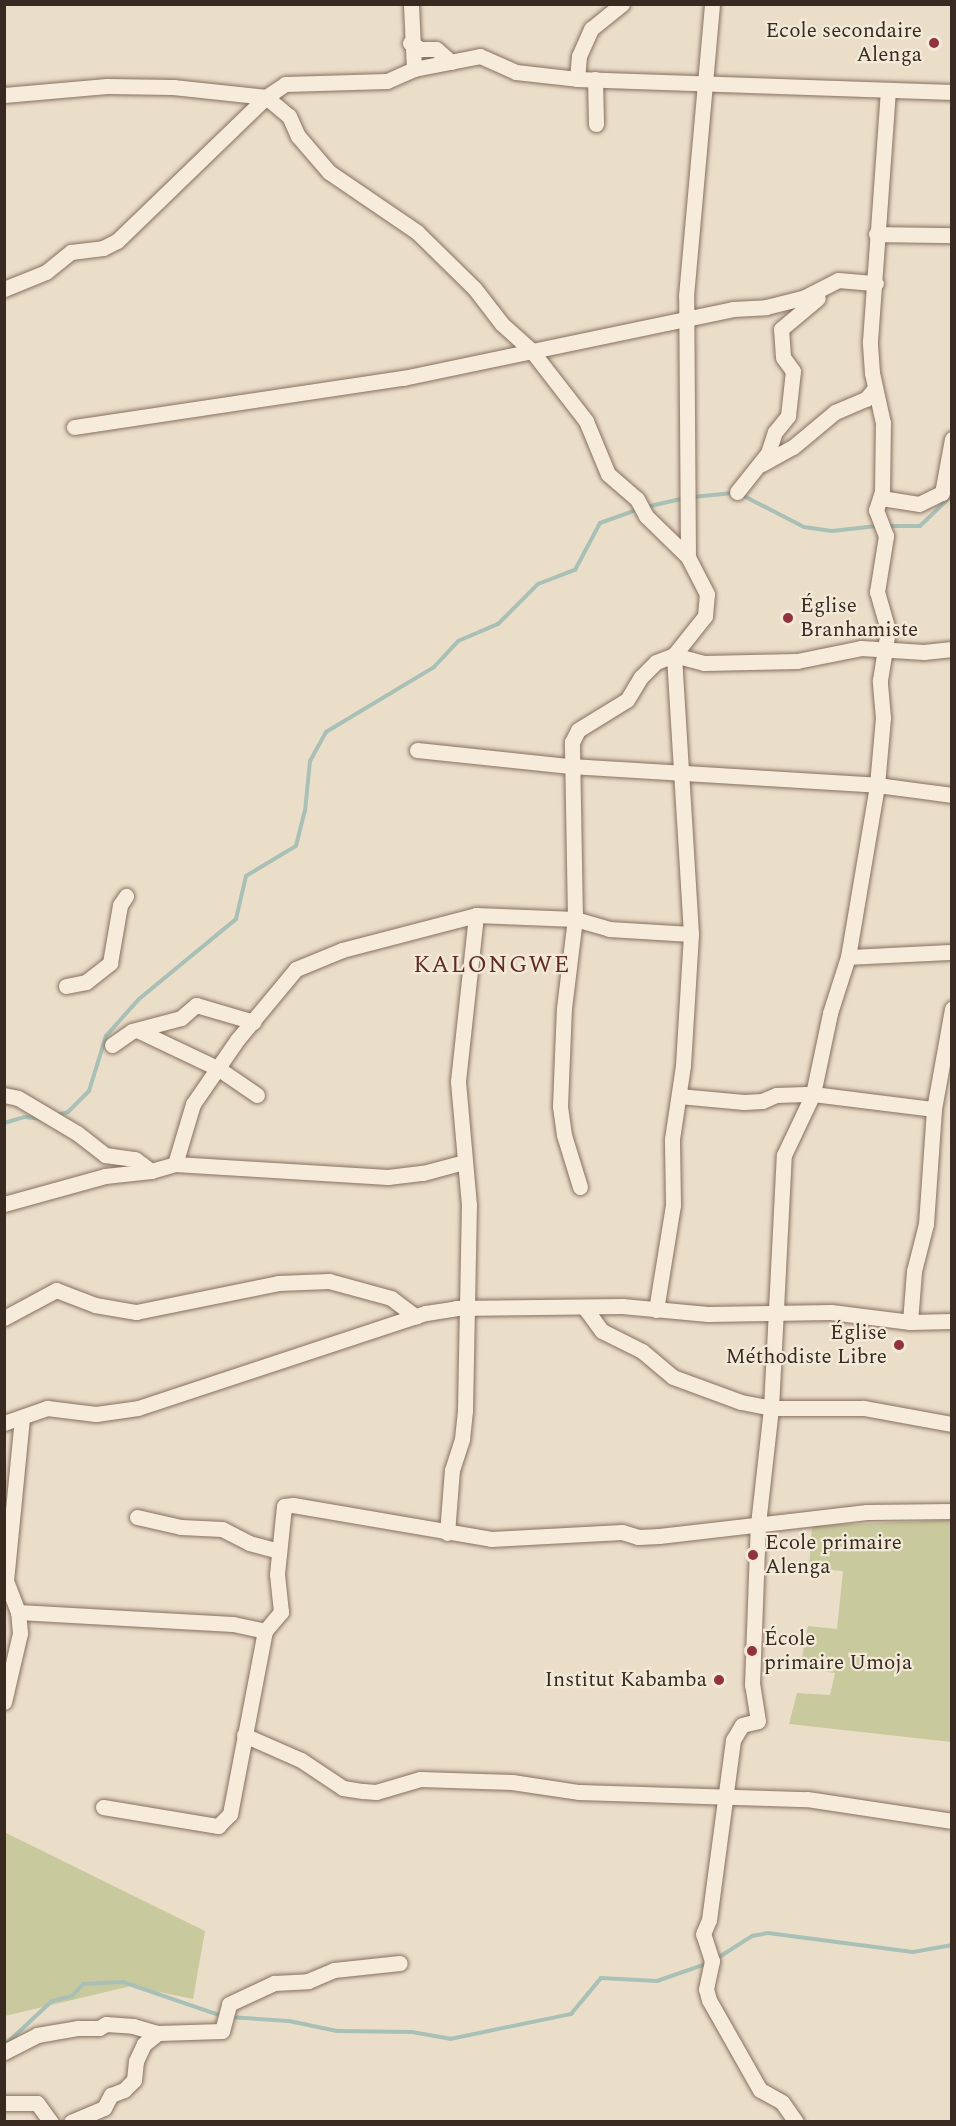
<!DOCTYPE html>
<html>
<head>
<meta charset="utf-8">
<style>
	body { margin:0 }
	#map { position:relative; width:956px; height:2126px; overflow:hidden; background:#ebdec9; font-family:Spectral,serif }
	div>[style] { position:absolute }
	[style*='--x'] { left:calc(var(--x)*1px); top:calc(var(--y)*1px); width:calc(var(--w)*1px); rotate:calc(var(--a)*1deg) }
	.green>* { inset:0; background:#c8c99d }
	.stream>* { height:4px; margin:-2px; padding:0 2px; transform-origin:2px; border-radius:2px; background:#a9c0b7 }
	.roads { filter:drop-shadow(0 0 2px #86705f) drop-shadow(0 0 2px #86705f) }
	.minor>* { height:15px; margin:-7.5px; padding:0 7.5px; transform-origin:7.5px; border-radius:7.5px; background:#f7ecdb }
	.dots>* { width:16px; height:16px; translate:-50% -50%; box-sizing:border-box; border:3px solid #f3e9d8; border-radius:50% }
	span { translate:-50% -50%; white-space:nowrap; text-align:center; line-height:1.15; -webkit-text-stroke:4.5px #f3e9d8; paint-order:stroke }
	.poi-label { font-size:21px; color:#382a21 }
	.right { translate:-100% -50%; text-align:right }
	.left { translate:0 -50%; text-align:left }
	.quarter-label { font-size:24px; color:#612b24; letter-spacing:1.5px }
	.frame { position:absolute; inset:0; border:6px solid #382a21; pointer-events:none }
</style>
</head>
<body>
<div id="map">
	<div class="green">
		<div style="clip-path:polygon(951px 1520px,951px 1742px,789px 1724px,797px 1693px,830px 1695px,835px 1673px,800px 1668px,808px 1626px,837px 1629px,843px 1571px,809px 1568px,812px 1526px)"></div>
		<div style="clip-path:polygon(4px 1832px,205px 1931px,193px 1999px,131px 1986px,5px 2016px)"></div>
	</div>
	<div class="stream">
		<div style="--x:740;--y:494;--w:72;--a:27.3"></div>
		<div style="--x:804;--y:527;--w:28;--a:8"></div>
		<div style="--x:832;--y:531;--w:45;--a:-6.3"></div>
		<div style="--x:693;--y:497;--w:40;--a:-5.7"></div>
		<div style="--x:646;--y:507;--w:40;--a:-13"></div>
		<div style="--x:887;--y:526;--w:33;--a:0"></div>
		<div style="--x:920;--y:526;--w:45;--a:-44.1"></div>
		<div style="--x:57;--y:1115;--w:11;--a:-15"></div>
		<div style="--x:68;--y:1112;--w:30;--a:-45"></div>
		<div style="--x:89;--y:1091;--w:58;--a:-72.8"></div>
		<div style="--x:106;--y:1036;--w:50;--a:-48.3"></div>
		<div style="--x:139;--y:999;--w:126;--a:-39.5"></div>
		<div style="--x:236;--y:919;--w:44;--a:-76.9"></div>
		<div style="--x:246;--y:876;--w:58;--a:-31"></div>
		<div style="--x:296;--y:846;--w:36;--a:-76"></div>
		<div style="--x:305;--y:811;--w:50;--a:-84.3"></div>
		<div style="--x:310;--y:761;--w:33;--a:-61"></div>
		<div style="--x:326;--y:732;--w:126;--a:-31"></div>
		<div style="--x:434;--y:667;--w:35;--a:-47"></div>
		<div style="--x:458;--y:641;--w:43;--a:-23"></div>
		<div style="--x:498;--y:624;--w:57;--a:-45"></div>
		<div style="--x:538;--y:584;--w:40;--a:-21"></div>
		<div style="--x:575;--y:570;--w:53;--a:-62"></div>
		<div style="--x:600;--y:523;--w:41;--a:-19.7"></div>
		<div style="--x:4;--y:1123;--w:22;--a:-16"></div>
		<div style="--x:25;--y:1117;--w:19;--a:6"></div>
		<div style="--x:716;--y:1959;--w:43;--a:-32.6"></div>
		<div style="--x:752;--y:1936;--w:16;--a:-11"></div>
		<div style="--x:768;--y:1933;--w:146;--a:7.5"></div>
		<div style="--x:913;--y:1952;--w:40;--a:-10"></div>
		<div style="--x:229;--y:2017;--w:60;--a:3.8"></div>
		<div style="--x:289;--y:2021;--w:49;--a:11.8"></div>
		<div style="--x:337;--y:2031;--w:75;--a:0.8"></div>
		<div style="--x:412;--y:2032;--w:39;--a:10"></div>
		<div style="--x:450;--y:2039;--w:124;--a:-11.7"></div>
		<div style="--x:571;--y:2014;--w:47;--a:-50.2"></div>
		<div style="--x:601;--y:1978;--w:56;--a:3.1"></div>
		<div style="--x:657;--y:1981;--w:52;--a:-19.1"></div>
		<div style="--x:8;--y:2042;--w:60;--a:-43"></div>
		<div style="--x:52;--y:2001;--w:21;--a:-14"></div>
		<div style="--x:72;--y:1996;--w:16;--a:-47"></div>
		<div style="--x:83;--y:1984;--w:40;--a:-2.9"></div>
		<div style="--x:123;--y:1982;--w:105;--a:19"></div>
	</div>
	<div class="roads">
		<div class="minor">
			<div style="--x:411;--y:4;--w:65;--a:87.4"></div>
			<div style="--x:410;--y:43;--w:13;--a:29"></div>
			<div style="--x:421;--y:49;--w:15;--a:0"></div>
			<div style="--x:436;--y:49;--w:20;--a:41"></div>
			<div style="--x:577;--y:79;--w:23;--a:-85"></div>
			<div style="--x:579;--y:56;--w:30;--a:-66"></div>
			<div style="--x:591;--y:29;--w:40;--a:-39"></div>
			<div style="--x:595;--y:79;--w:45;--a:88.7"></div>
			<div style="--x:4;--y:95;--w:103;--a:-5"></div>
			<div style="--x:107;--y:86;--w:66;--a:0.9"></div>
			<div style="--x:173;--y:87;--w:94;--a:6.1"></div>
			<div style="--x:266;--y:97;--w:30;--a:40"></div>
			<div style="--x:289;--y:116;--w:22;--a:66"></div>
			<div style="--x:298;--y:136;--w:48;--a:49.3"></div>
			<div style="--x:329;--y:172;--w:107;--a:34.3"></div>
			<div style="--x:417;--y:232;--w:81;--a:44.5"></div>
			<div style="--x:475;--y:289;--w:44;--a:52.4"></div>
			<div style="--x:502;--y:324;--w:39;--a:42"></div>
			<div style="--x:531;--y:350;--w:90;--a:52.2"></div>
			<div style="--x:586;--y:421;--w:57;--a:67.5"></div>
			<div style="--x:608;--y:474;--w:38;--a:41"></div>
			<div style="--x:637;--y:499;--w:19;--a:62"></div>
			<div style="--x:646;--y:516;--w:59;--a:44.3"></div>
			<div style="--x:876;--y:234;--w:76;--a:0.8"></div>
			<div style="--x:4;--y:289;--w:45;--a:-22"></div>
			<div style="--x:46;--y:272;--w:32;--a:-39"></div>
			<div style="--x:71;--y:252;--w:32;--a:-7"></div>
			<div style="--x:103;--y:248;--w:16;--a:-27"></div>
			<div style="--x:117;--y:241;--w:207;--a:-44"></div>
			<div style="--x:266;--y:97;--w:23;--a:-34"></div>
			<div style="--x:285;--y:84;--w:102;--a:-1.7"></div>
			<div style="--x:387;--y:81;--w:30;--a:-24"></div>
			<div style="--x:414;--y:69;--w:67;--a:-11.1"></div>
			<div style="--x:480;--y:56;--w:39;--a:24"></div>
			<div style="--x:516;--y:72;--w:61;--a:6.5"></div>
			<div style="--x:577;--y:79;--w:375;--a:2"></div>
			<div style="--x:74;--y:427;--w:333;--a:-8.5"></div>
			<div style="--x:403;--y:378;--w:337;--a:-11.8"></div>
			<div style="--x:733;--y:309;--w:33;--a:-3"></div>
			<div style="--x:766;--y:307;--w:38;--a:-14"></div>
			<div style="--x:803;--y:298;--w:39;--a:-27"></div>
			<div style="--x:838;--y:280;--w:38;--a:5"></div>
			<div style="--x:762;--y:464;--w:35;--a:-29"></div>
			<div style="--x:793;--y:447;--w:55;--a:-39.8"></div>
			<div style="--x:835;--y:412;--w:34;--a:-23"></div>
			<div style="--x:866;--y:399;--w:14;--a:-51"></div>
			<div style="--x:737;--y:492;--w:50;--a:-51.5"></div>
			<div style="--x:768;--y:453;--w:22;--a:-72"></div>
			<div style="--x:775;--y:432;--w:21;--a:-51"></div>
			<div style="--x:788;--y:416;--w:45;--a:-83.7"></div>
			<div style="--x:793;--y:371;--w:17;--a:-126"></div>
			<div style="--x:783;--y:357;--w:28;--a:-94"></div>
			<div style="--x:781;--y:329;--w:48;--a:-40"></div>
			<div style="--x:881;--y:498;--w:38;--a:9"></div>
			<div style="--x:919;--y:504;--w:25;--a:-26"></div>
			<div style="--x:942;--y:493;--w:55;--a:-79.5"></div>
			<div style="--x:674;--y:655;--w:31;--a:15"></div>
			<div style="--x:704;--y:663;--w:93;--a:-1.2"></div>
			<div style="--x:797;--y:661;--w:65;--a:-11.5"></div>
			<div style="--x:861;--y:648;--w:63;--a:3.6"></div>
			<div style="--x:924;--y:652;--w:28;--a:-6"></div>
			<div style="--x:417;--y:750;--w:154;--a:6"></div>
			<div style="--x:570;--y:766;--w:308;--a:3.5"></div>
			<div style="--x:877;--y:785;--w:76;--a:7.6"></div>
			<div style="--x:848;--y:957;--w:104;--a:-2.8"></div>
			<div style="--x:66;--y:986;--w:20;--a:-11"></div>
			<div style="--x:86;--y:982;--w:31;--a:-38"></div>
			<div style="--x:110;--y:963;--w:59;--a:-80.2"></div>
			<div style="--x:120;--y:905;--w:11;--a:-56"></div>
			<div style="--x:137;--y:1030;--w:91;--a:25.4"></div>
			<div style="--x:219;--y:1069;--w:46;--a:34.4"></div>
			<div style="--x:112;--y:1045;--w:24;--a:-35"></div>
			<div style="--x:132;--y:1031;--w:51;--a:-14.9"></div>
			<div style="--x:181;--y:1018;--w:20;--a:-41"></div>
			<div style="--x:196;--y:1005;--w:60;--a:16.3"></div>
			<div style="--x:4;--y:1095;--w:14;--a:12"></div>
			<div style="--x:18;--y:1098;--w:69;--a:30.7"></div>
			<div style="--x:77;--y:1133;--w:36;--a:38"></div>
			<div style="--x:105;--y:1155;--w:30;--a:8"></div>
			<div style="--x:135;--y:1159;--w:20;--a:37"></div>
			<div style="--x:679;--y:1096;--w:65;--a:5.3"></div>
			<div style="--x:744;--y:1102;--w:18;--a:-3"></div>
			<div style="--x:762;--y:1101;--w:15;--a:-23"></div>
			<div style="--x:776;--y:1095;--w:37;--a:-2"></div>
			<div style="--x:813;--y:1094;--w:122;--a:7.1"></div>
			<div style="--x:175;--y:1164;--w:63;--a:-73.3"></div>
			<div style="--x:193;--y:1104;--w:78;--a:-55.5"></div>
			<div style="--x:237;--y:1040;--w:92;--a:-50.3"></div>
			<div style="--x:296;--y:969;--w:50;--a:-22.4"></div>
			<div style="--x:342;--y:950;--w:138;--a:-14.6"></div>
			<div style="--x:476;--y:915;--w:99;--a:2.3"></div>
			<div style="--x:575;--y:919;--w:35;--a:16"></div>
			<div style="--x:609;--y:929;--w:82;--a:3.5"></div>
			<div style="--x:580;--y:1187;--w:54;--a:-107.1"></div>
			<div style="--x:564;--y:1135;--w:29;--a:-98"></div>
			<div style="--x:560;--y:1106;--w:98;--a:-87.7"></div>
			<div style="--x:564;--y:1008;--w:90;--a:-83"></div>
			<div style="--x:575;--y:919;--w:177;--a:-91"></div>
			<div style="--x:572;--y:742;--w:13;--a:-63"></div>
			<div style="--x:578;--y:730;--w:57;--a:-31.5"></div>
			<div style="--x:627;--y:700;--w:27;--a:-59"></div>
			<div style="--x:641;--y:677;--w:21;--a:-45"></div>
			<div style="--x:656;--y:662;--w:19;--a:-21"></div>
			<div style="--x:674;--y:655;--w:50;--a:-51.5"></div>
			<div style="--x:705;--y:616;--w:22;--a:-85"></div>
			<div style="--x:707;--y:594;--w:42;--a:-117.2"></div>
			<div style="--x:688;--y:557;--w:261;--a:-90.4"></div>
			<div style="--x:686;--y:296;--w:293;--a:-84.9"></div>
			<div style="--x:4;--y:1204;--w:105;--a:-15.5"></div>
			<div style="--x:105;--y:1176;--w:46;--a:-6.2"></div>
			<div style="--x:151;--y:1171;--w:25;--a:-16"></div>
			<div style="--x:175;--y:1164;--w:213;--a:3.5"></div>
			<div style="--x:388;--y:1177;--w:35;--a:-7"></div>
			<div style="--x:423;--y:1173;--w:42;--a:-15"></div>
			<div style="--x:585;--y:1308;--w:29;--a:54"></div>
			<div style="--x:602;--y:1331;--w:45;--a:26.6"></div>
			<div style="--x:642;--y:1351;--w:40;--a:40"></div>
			<div style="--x:673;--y:1377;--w:72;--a:20.2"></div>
			<div style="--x:741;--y:1402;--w:31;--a:11"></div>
			<div style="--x:771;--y:1408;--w:93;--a:0"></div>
			<div style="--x:864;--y:1408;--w:89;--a:10.3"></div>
			<div style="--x:656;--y:1310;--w:106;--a:-80.8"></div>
			<div style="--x:673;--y:1205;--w:66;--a:-90.9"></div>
			<div style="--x:672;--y:1139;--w:75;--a:-81.5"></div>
			<div style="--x:683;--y:1065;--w:131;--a:-86.5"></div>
			<div style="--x:691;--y:934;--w:280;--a:-93.5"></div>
			<div style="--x:4;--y:1318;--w:59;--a:-28.3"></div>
			<div style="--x:56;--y:1290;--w:42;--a:21"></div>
			<div style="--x:95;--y:1305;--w:42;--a:9.7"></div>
			<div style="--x:136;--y:1312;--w:145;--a:-11.5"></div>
			<div style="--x:278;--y:1283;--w:51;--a:-2.2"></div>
			<div style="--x:329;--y:1281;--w:64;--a:15.3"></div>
			<div style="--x:391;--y:1298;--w:31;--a:37"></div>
			<div style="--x:910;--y:1322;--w:51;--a:-85.5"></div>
			<div style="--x:914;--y:1271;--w:49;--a:-75.7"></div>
			<div style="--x:926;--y:1224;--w:115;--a:-86"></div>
			<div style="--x:934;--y:1109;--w:102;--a:-79.8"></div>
			<div style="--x:4;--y:1423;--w:46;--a:-19.2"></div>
			<div style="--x:47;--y:1408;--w:49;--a:7"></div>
			<div style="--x:96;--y:1414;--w:42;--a:-8.1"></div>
			<div style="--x:138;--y:1408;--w:303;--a:-18.3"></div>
			<div style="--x:426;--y:1313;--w:30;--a:-9"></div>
			<div style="--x:456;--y:1308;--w:166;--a:-0.7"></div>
			<div style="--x:622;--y:1306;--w:86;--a:5.3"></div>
			<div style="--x:708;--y:1314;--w:123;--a:-0.9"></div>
			<div style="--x:831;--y:1312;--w:80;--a:7.2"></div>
			<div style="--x:910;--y:1322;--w:42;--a:-1.4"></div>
			<div style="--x:137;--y:1517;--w:45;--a:12.8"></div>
			<div style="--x:181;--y:1527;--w:41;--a:2.8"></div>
			<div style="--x:222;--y:1529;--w:30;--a:27"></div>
			<div style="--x:249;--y:1543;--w:31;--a:15"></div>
			<div style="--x:447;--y:1533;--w:63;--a:-85.5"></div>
			<div style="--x:452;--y:1470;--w:33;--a:-72"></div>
			<div style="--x:462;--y:1439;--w:29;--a:-84"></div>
			<div style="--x:465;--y:1410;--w:205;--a:-88.9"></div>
			<div style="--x:469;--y:1205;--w:124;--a:-95.1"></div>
			<div style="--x:458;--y:1081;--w:167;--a:-83.8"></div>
			<div style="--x:18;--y:1612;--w:215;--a:3.2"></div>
			<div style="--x:233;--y:1624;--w:33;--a:12"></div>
			<div style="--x:4;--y:1702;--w:71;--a:-76.9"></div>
			<div style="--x:20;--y:1633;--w:21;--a:-95"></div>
			<div style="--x:18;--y:1612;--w:33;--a:-111"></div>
			<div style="--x:6;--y:1581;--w:165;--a:-84.4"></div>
			<div style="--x:244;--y:1735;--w:62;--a:23.7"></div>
			<div style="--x:301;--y:1760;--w:50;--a:33.7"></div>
			<div style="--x:343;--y:1788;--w:20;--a:9"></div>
			<div style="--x:363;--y:1791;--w:13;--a:4"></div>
			<div style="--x:376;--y:1792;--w:46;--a:-16.5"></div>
			<div style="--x:420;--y:1779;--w:92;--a:1.9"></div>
			<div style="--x:512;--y:1782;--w:68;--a:8.5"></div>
			<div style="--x:579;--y:1792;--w:228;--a:1.8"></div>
			<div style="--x:807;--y:1799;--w:147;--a:8.6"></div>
			<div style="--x:103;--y:1807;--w:117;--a:9.4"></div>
			<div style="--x:218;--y:1826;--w:17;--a:-45"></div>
			<div style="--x:230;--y:1814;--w:186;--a:-79.2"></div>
			<div style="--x:265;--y:1631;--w:25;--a:-50"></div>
			<div style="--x:281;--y:1612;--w:38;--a:-96"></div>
			<div style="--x:277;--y:1574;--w:68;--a:-84.1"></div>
			<div style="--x:284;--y:1506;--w:9;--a:-6"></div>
			<div style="--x:293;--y:1505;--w:201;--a:9.7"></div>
			<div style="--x:491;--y:1539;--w:131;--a:-3.1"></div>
			<div style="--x:622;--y:1532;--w:17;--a:17"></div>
			<div style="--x:638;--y:1537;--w:21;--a:-3"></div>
			<div style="--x:659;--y:1536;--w:209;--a:-6.6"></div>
			<div style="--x:867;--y:1512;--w:85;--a:-0.7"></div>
			<div style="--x:4;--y:2052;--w:37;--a:-27"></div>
			<div style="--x:37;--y:2035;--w:42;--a:-9.7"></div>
			<div style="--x:78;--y:2028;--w:21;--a:0"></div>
			<div style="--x:99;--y:2028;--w:8;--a:-30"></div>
			<div style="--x:106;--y:2024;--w:27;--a:4"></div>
			<div style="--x:133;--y:2026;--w:26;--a:16"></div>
			<div style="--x:158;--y:2033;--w:64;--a:-1.8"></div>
			<div style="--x:222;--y:2031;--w:28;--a:-75"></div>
			<div style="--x:229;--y:2004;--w:50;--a:-25"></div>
			<div style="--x:274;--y:1983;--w:34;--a:-3"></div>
			<div style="--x:308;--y:1981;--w:28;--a:-23"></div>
			<div style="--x:334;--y:1970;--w:66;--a:-6.1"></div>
			<div style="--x:4;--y:2103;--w:33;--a:0"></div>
			<div style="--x:37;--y:2103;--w:24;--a:54"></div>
			<div style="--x:71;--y:2122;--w:36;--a:-23"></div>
			<div style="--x:104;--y:2108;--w:15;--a:-62"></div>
			<div style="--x:111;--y:2095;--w:14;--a:-21"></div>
			<div style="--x:124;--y:2090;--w:14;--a:-45"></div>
			<div style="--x:134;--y:2080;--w:19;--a:-84"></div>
			<div style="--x:136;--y:2061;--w:19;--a:-65"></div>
			<div style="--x:144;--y:2044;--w:18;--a:-38"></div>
			<div style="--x:796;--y:2122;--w:24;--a:-125"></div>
			<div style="--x:782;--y:2102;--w:25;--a:-151"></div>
			<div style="--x:760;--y:2090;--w:103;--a:-119.5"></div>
			<div style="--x:709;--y:2000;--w:11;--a:-105"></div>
			<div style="--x:706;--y:1989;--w:29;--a:-78"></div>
			<div style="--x:712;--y:1961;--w:28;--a:-108"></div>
			<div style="--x:703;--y:1934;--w:15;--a:-67"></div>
			<div style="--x:709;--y:1920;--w:182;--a:-82.4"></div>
			<div style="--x:733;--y:1740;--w:17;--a:-59"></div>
			<div style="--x:742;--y:1725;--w:16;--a:-14"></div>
			<div style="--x:758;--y:1721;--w:36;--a:-99"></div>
			<div style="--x:752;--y:1685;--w:161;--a:-87.9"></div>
			<div style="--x:758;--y:1524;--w:117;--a:-83.6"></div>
			<div style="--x:771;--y:1408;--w:253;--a:-87.1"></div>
			<div style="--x:784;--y:1155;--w:68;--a:-64.6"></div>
			<div style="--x:813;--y:1094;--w:83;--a:-78.1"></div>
			<div style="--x:830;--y:1013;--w:59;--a:-72.2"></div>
			<div style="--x:848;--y:957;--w:174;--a:-80.4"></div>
			<div style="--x:877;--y:785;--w:67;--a:-84.9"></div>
			<div style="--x:883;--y:718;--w:38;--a:-95"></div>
			<div style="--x:880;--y:680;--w:51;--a:-80.9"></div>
			<div style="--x:888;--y:630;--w:40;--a:-106"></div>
			<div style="--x:877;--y:592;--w:57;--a:-80.9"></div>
			<div style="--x:886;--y:536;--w:28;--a:-111"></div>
			<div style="--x:876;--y:510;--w:19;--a:-72"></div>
			<div style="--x:882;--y:492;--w:69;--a:-89.2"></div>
			<div style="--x:883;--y:423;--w:51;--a:-102.4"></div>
			<div style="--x:872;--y:373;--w:32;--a:-94"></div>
			<div style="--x:870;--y:341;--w:251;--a:-85.9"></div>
		</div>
	</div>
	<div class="dots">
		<div style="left:934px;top:43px;background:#91333c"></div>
		<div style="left:788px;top:618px;background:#91333c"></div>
		<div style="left:899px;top:1345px;background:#91333c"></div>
		<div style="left:753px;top:1555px;background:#91333c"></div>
		<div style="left:752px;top:1651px;background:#91333c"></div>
		<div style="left:719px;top:1680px;background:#91333c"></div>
	</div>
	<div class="poi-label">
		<span class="right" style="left:922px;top:43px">Ecole secondaire<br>Alenga</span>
		<span class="left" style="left:800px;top:618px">Église<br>Branhamiste</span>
		<span class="right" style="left:887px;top:1345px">Église<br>Méthodiste Libre</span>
		<span class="left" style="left:765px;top:1555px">Ecole primaire<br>Alenga</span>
		<span class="left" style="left:764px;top:1651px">École<br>primaire Umoja</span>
		<span class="right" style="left:707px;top:1680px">Institut Kabamba</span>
	</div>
	<div class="quarter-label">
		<span style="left:492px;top:966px">KALONGWE</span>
	</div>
	<div class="frame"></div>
</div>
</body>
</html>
